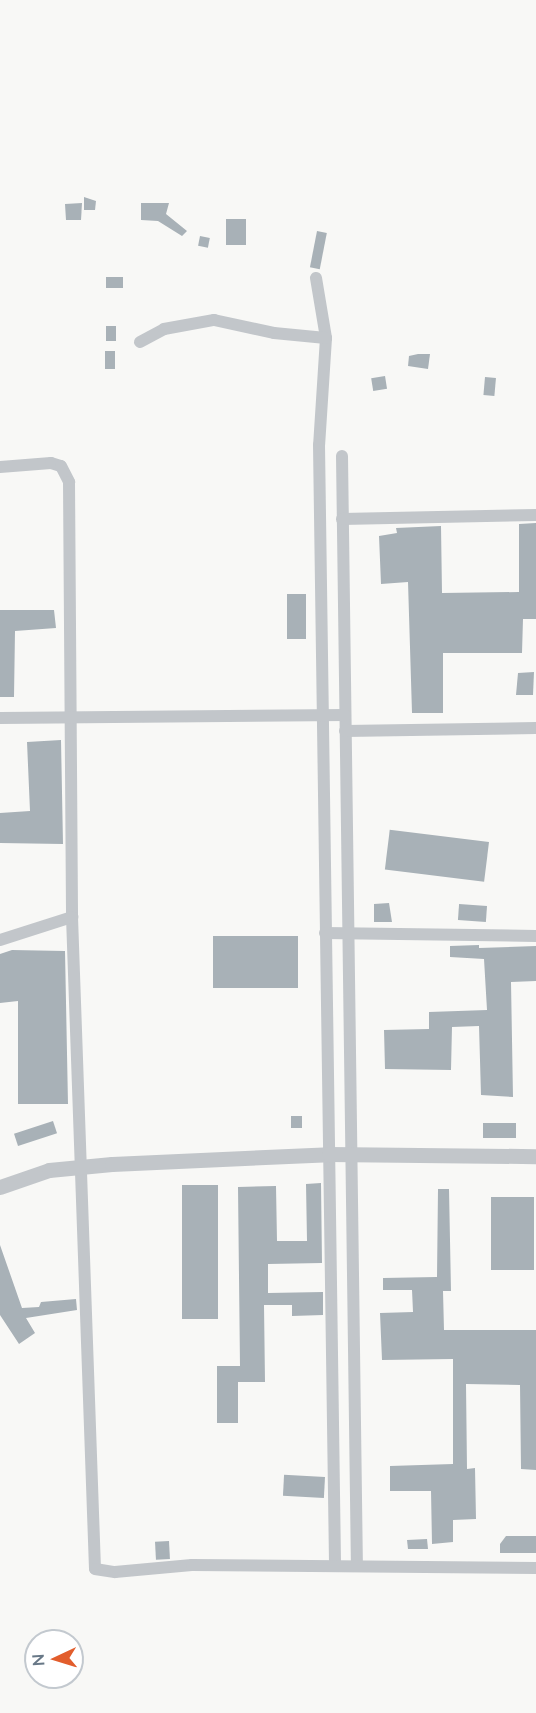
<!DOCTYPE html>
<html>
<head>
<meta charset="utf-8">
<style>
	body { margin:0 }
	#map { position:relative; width:536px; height:1713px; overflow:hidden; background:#f8f8f6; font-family:Lato,sans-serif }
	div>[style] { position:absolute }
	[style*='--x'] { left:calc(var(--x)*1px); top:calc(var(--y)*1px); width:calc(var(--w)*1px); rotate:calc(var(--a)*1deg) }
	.building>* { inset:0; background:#a8b1b7; transform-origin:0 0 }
	.minor>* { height:12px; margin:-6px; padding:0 6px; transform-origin:6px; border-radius:6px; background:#c2c6ca }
	.tertiary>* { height:15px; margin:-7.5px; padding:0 7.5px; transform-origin:7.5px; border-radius:7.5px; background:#c2c6ca }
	span { translate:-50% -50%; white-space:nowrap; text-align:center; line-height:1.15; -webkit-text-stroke:6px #fff; paint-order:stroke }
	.north { position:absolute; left:24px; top:1629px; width:60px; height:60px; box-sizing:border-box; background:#fff; border:2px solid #c3c9cf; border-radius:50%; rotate:266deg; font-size:16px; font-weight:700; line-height:24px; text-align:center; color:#687887 }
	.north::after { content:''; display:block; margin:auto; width:21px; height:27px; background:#e25d2c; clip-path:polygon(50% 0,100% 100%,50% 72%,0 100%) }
</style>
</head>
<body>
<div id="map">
	<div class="building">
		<div style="clip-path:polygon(84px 197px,96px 201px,95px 210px,84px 210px)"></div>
		<div style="clip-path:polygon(82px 203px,81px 220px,66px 220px,65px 204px)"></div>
		<div style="clip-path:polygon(141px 203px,169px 203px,166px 214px,187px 231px,182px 236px,158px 221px,141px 220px)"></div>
		<div style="left:226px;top:219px;width:20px;height:26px"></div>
		<div style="left:317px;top:231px;width:10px;height:37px;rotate:11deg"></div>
		<div style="left:200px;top:236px;width:10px;height:10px;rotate:11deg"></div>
		<div style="left:106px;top:277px;width:17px;height:11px"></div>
		<div style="left:106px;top:326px;width:10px;height:15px"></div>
		<div style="left:105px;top:351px;width:10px;height:18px"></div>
		<div style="clip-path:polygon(418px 354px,430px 354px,428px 369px,408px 366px,409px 356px)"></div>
		<div style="left:385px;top:376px;width:13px;height:14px;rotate:81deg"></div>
		<div style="left:485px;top:377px;width:11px;height:18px;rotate:5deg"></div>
		<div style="clip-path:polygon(536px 523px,536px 619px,523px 619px,522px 653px,443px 653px,443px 713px,412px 713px,408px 582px,381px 584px,379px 536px,397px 533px,396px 528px,441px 526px,442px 593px,519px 592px,519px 524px)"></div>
		<div style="left:287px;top:594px;width:19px;height:45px"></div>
		<div style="clip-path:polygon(0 610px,54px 610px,56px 628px,15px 631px,14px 697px,0 697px)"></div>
		<div style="clip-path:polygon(534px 672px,533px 695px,516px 695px,518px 673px)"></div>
		<div style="clip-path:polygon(61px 740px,63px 844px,0 843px,0 813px,30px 811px,27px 742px)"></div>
		<div style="left:489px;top:842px;width:40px;height:100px;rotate:97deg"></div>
		<div style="clip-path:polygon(389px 903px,392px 922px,374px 922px,374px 904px)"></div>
		<div style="left:487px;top:906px;width:16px;height:28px;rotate:94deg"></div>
		<div style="left:298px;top:936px;width:52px;height:85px;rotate:90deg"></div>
		<div style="clip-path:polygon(479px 945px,479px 948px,536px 946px,536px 981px,511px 982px,513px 1097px,481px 1095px,479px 1026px,452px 1027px,451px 1070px,385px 1069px,384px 1030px,429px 1029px,429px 1012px,487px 1010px,484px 959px,450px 957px,450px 946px)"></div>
		<div style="clip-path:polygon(12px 950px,65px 951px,68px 1104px,18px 1104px,18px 1001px,0 1003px,0 954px)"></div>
		<div style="left:291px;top:1116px;width:11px;height:12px"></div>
		<div style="left:53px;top:1121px;width:13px;height:41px;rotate:72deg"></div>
		<div style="left:516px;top:1123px;width:15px;height:33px;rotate:90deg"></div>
		<div style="clip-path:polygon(321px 1183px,322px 1263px,268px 1264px,268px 1293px,323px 1292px,323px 1315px,292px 1316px,292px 1305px,264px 1305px,265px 1382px,238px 1382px,238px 1423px,217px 1423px,217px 1366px,240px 1366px,238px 1187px,276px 1186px,277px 1241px,307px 1241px,306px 1184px)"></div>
		<div style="left:182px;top:1185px;width:36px;height:134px"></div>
		<div style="clip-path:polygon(438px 1189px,449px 1189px,451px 1291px,443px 1291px,444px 1330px,536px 1330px,536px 1470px,521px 1469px,520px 1385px,466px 1384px,467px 1469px,475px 1468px,476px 1519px,453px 1520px,453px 1542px,432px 1544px,431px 1491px,390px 1491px,390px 1466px,453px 1464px,453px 1359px,382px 1360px,380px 1313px,413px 1312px,412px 1290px,383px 1290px,383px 1278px,437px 1277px)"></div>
		<div style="left:491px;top:1197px;width:43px;height:73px"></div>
		<div style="clip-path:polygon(0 1245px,22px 1308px,39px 1307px,41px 1302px,76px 1299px,77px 1310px,26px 1318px,35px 1333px,19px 1344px,0 1315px)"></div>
		<div style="left:325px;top:1477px;width:21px;height:41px;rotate:93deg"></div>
		<div style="clip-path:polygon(506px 1536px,536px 1536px,536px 1553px,500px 1553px,500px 1544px)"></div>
		<div style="clip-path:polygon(427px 1539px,428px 1549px,408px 1549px,407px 1540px)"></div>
		<div style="left:169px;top:1541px;width:18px;height:14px;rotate:87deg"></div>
	</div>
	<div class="minor">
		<div style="--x:316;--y:278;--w:61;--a:80.5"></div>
		<div style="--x:326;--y:338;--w:107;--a:93.7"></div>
		<div style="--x:319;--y:445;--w:1121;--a:89.18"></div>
		<div style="--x:140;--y:342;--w:27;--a:-28"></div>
		<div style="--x:164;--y:329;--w:51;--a:-10.2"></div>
		<div style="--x:214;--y:320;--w:61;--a:12.2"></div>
		<div style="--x:274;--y:333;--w:52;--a:5.5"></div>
		<div style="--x:342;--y:456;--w:1110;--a:89.23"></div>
		<div style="--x:0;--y:467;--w:51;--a:-4.5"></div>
		<div style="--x:51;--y:463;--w:10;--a:17"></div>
		<div style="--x:61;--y:466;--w:18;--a:63"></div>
		<div style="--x:69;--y:482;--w:435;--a:89.6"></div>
		<div style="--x:72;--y:917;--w:652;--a:87.98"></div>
		<div style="--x:95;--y:1569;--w:20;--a:9"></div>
		<div style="--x:115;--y:1572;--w:77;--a:-5.2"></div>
		<div style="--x:192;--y:1565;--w:344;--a:0.5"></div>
		<div style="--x:342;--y:519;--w:194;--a:-1.2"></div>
		<div style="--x:0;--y:718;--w:345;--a:-0.5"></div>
		<div style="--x:345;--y:731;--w:191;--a:-0.9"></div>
		<div style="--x:325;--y:933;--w:211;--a:0.8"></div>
		<div style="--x:0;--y:940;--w:76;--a:-17.7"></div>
	</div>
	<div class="tertiary">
		<div style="--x:0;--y:1187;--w:52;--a:-19.1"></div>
		<div style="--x:49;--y:1170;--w:63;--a:-5.4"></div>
		<div style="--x:112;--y:1164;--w:217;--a:-2.6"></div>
		<div style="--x:329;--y:1154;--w:207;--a:0.6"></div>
	</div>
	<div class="north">N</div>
</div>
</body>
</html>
